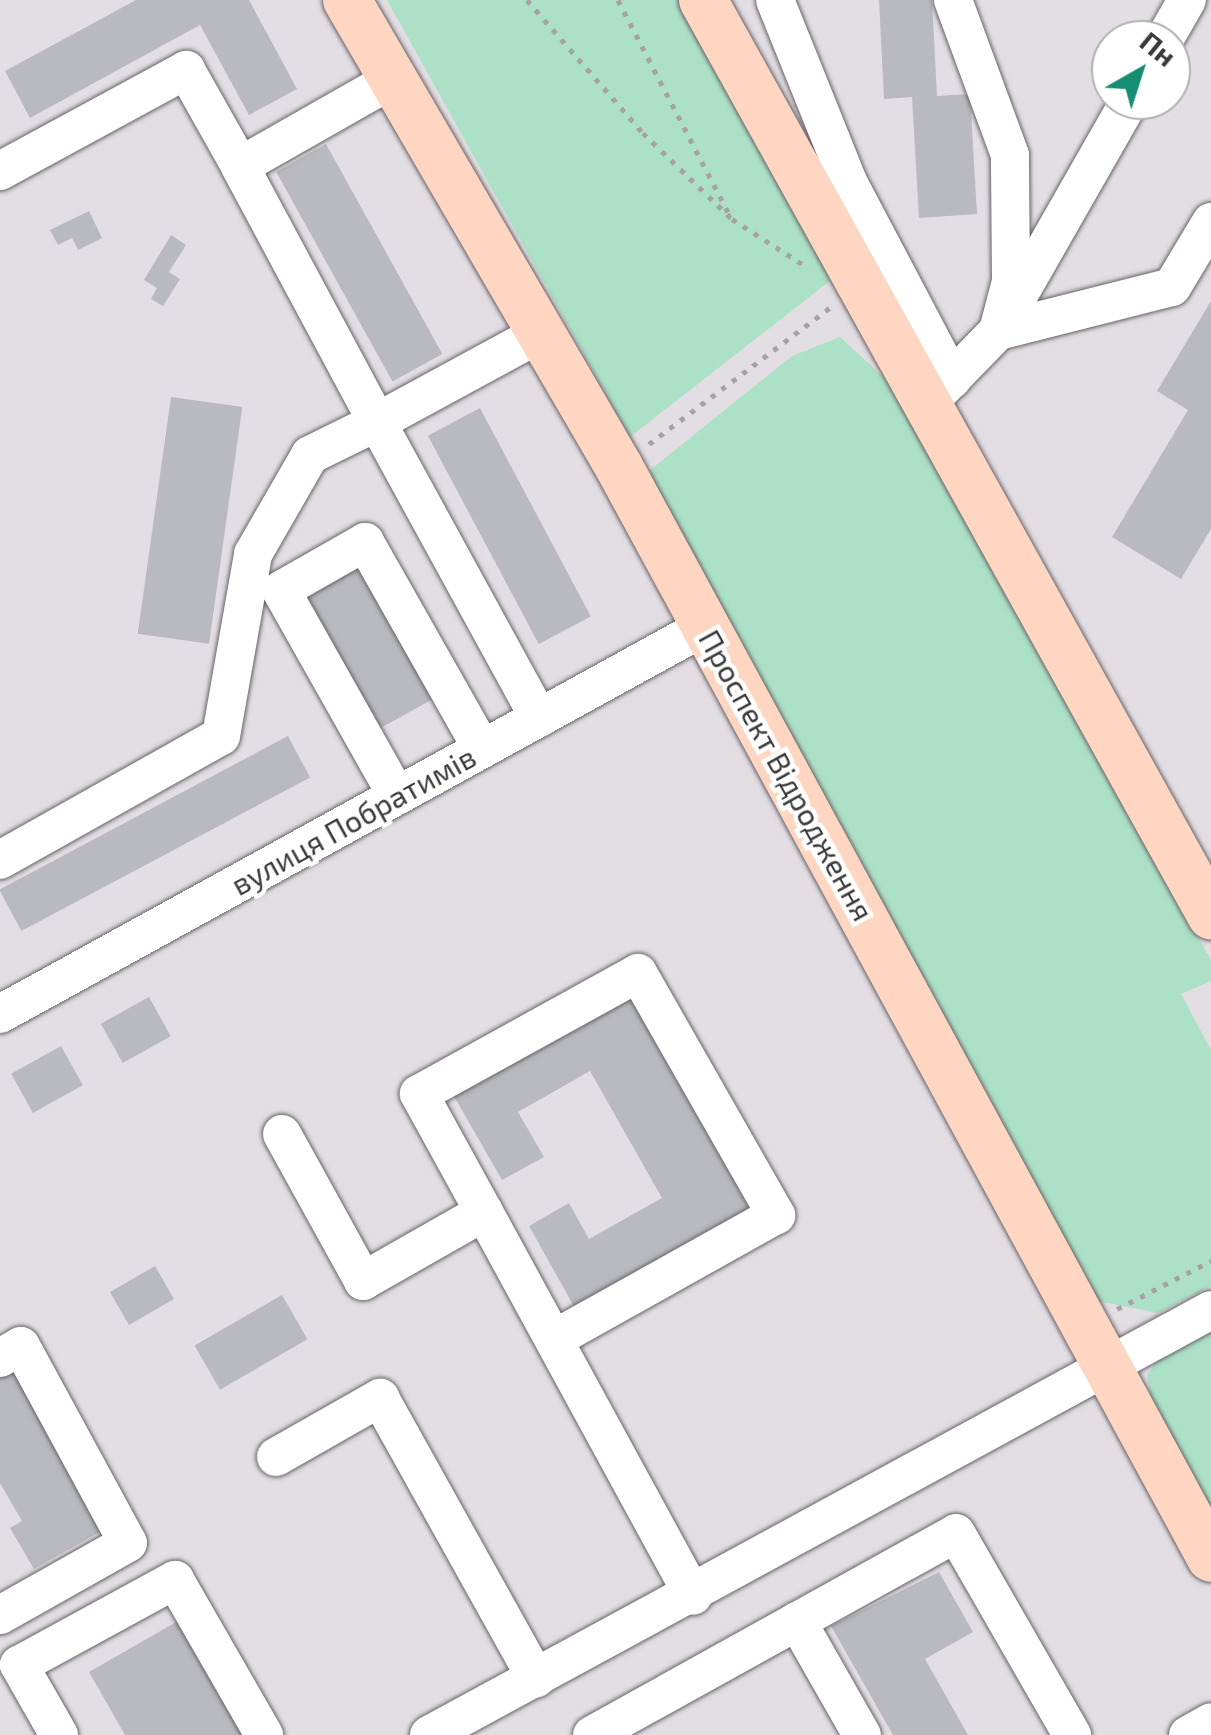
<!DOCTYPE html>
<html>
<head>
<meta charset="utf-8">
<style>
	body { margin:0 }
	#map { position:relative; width:1211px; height:1735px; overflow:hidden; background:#e3dee4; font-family:"Exo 2",sans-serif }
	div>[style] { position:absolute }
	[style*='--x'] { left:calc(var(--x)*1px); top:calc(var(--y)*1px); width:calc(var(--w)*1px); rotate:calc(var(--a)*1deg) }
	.green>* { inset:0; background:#ace1c7 }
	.building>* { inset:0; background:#b9b9c0; transform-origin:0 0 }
	.path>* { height:5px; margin-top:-2.5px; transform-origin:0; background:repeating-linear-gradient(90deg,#a6a2a6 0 5px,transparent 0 13px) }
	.roads { filter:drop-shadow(0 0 2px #676368) drop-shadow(0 0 2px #676368) }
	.minor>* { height:38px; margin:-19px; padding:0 19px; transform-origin:19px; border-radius:19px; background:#fff }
	.major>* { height:48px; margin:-24px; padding:0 24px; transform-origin:24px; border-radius:24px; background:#fed6c1 }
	span { translate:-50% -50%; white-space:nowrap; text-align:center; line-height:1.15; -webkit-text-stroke:9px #fff; paint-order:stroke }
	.street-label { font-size:30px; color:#3b393b }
	.north { position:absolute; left:1091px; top:20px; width:100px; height:100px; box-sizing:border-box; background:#fff; border:2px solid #b1b0b1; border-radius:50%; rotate:39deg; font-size:28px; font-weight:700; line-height:40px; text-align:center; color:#3b393b }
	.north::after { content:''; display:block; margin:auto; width:35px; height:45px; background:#168e72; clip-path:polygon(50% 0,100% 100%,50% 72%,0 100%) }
</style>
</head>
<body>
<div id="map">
	<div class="green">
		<div style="clip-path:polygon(387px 0,687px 0,831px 280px,630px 437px)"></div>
		<div style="clip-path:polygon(840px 337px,892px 385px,1211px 960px,1211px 981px,1181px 994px,1211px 1050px,1211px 1286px,1158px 1313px,1097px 1301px,651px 483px,649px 471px,792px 356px)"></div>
		<div style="clip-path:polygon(1211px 1326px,1211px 1508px,1151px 1399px,1147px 1375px,1163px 1352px)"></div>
	</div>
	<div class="building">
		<div style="clip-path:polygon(136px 0,249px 0,297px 89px,249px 115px,200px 25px,30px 118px,5px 71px)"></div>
		<div style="clip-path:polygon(879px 0,932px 0,937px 96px,970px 94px,977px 214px,919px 218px,912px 97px,884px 99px)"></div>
		<div style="left:326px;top:144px;width:240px;height:57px;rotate:61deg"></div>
		<div style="clip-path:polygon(89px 211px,102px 238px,78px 250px,72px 238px,58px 245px,50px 230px)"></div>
		<div style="clip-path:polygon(171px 235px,186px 245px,169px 272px,180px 279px,163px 306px,151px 299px,157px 288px,144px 280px)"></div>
		<div style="clip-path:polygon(1211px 301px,1211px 529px,1181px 579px,1112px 537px,1188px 410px,1157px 391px)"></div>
		<div style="left:171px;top:397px;width:72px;height:239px;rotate:8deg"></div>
		<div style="left:480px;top:408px;width:236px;height:59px;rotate:62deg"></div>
		<div style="left:357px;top:564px;width:155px;height:64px;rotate:61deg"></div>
		<div style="left:288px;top:736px;width:47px;height:327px;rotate:62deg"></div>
		<div style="clip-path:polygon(629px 991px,753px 1210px,576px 1310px,529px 1226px,569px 1203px,589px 1239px,662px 1198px,590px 1071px,518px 1112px,544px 1157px,502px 1180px,451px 1091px)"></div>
		<div style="left:149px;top:997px;width:45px;height:55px;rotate:61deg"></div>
		<div style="left:61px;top:1046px;width:45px;height:57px;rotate:61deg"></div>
		<div style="left:155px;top:1266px;width:38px;height:52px;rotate:60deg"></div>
		<div style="left:282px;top:1295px;width:51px;height:101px;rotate:60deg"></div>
		<div style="clip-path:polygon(13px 1368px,105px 1529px,34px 1569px,10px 1528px,22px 1521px,0 1483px,0 1375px)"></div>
		<div style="clip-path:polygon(939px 1572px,973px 1632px,925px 1659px,968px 1735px,893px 1735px,831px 1626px)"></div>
		<div style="clip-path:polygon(178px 1621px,254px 1735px,125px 1735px,89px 1672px)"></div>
	</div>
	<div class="path">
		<div style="--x:527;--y:0;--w:176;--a:48.9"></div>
		<div style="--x:643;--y:133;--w:124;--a:44"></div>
		<div style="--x:732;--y:219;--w:85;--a:32.6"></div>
		<div style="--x:618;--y:0;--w:239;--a:62.6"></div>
		<div style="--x:649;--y:444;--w:229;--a:-37"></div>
		<div style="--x:1117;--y:1309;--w:106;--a:-27.1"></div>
	</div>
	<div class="roads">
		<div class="minor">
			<div style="--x:775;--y:0;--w:196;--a:68.1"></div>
			<div style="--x:848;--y:182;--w:223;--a:62.2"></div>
			<div style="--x:1164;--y:40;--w:46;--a:-60.1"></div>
			<div style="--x:1130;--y:100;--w:266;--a:119.7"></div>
			<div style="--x:998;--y:331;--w:179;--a:-14.2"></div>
			<div style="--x:1172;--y:287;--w:76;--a:-59"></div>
			<div style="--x:0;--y:171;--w:212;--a:-28.5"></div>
			<div style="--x:186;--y:70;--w:110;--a:60.6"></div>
			<div style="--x:925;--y:406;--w:105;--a:-45.8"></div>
			<div style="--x:998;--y:331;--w:52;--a:-75.4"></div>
			<div style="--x:1011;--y:281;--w:126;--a:-90.5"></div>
			<div style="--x:1010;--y:155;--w:165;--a:-110.2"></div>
			<div style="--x:539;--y:718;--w:337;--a:-118.7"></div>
			<div style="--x:377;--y:422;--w:187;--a:-28.5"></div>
			<div style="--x:397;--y:796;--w:236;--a:-119.4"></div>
			<div style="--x:281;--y:590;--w:97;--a:-29.7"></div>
			<div style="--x:365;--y:542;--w:238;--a:60.5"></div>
			<div style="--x:0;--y:860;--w:253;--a:-29.3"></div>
			<div style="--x:221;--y:736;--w:185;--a:-80"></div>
			<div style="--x:253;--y:554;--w:114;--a:-60.1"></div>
			<div style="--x:310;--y:455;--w:75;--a:-26.2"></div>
			<div style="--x:377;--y:422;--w:290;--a:-118.2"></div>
			<div style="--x:240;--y:166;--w:176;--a:-29.6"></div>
			<div style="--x:0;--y:1014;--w:806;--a:-28.79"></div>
			<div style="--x:282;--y:1134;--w:168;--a:61.1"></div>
			<div style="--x:363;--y:1281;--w:139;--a:-29.7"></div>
			<div style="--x:484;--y:1212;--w:437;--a:61.4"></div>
			<div style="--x:484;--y:1212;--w:135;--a:-118.8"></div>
			<div style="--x:419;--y:1094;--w:250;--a:-28.9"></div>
			<div style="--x:638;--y:973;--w:279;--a:60.3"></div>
			<div style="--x:776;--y:1215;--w:254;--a:150.8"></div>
			<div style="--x:0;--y:1358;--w:24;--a:-30"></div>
			<div style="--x:21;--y:1346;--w:224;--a:61.5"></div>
			<div style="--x:128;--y:1543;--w:147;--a:150.6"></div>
			<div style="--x:276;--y:1457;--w:120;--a:-29.6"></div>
			<div style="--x:380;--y:1398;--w:321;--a:60.9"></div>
			<div style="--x:797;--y:1621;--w:131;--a:60.3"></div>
			<div style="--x:59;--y:1735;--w:81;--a:-119.7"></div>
			<div style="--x:19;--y:1665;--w:178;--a:-28.6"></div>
			<div style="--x:175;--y:1580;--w:179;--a:60.1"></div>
			<div style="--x:429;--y:1735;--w:890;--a:-28.52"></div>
			<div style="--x:592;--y:1735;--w:416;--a:-29"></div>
			<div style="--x:956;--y:1533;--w:233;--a:60.1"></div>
			<div style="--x:1188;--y:1735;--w:26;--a:-29"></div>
		</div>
		<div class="major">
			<div style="--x:347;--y:0;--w:540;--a:59.78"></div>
			<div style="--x:619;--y:467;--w:1241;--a:61.51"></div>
			<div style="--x:703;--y:0;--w:1047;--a:60.96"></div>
		</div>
	</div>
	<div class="street-label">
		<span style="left:787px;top:775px;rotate:61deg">Проспект Відродження</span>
		<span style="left:353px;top:820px;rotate:-29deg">вулиця Побратимів</span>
	</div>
	<div class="north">Пн</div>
</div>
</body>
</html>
